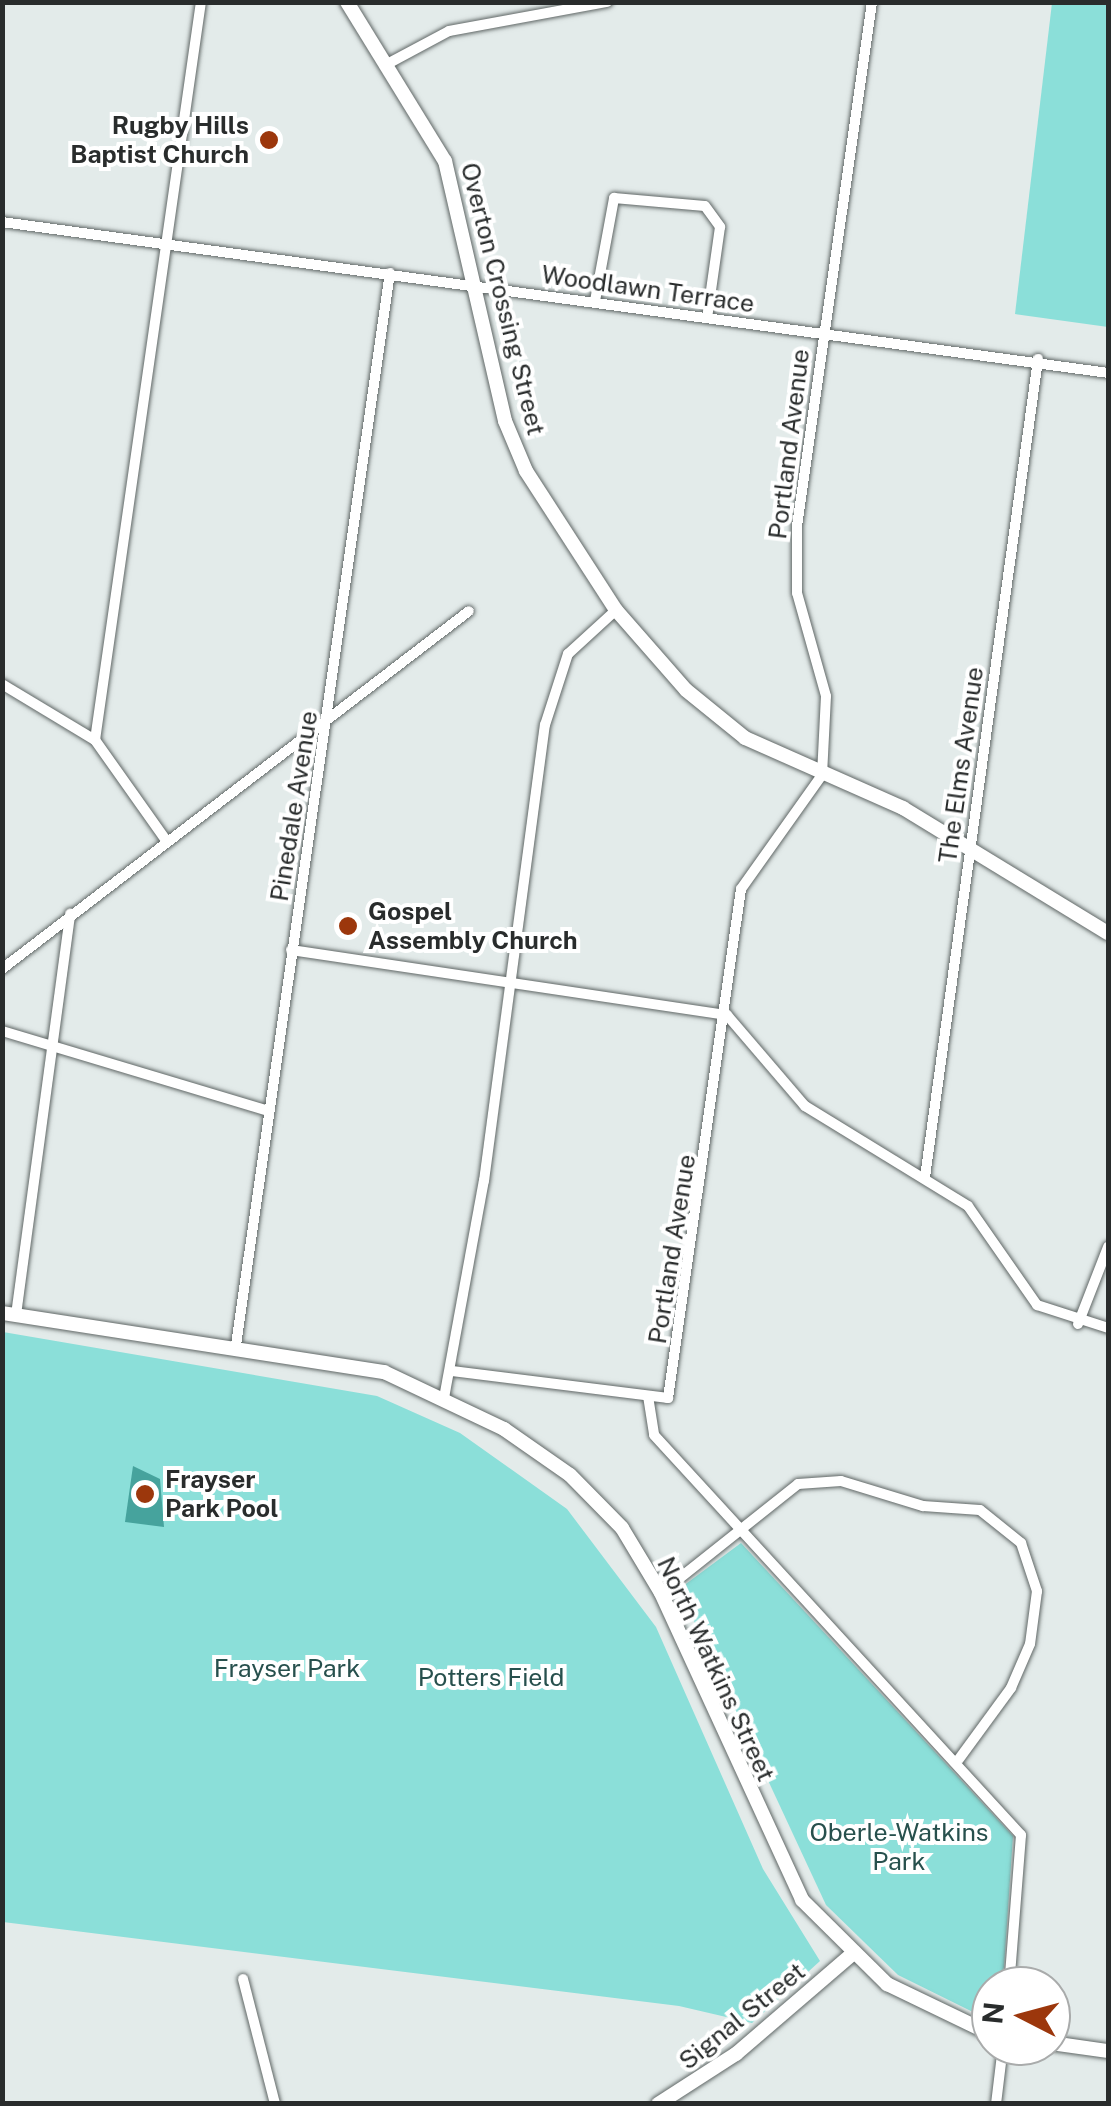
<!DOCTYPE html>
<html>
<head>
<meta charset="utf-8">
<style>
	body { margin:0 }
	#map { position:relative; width:1111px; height:2106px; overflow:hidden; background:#e3ebea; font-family:"Public Sans",sans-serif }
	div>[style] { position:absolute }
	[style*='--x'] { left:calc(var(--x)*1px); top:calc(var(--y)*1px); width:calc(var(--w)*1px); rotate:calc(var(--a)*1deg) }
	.green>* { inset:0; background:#8bdfd9 }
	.water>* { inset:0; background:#46a39d }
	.roads { filter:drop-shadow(0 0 2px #606766) drop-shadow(0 0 2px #606766) }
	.street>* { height:10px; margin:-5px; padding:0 5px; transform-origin:5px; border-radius:5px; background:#fff }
	.secondary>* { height:14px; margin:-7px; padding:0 7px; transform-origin:7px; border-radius:7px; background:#fff }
	.dots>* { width:28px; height:28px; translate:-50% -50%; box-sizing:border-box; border:5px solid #fff; border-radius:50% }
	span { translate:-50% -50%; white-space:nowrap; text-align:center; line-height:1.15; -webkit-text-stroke:8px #fff; paint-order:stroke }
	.poi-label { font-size:25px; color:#292c2c; font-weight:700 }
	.right { translate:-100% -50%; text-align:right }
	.left { translate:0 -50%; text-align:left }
	.street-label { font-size:25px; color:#292c2c }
	.park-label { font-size:25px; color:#27504d }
	.frame { position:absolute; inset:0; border:5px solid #292c2c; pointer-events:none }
	.north { position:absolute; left:971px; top:1966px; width:100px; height:100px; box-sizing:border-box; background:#fff; border:2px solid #a9abab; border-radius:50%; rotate:276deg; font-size:28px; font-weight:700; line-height:40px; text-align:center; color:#292c2c }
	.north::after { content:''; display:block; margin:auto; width:35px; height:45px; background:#9c370c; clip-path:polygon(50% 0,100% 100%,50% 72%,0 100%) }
</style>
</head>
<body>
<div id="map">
	<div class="green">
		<div style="clip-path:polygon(1052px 3px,1108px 3px,1108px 327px,1015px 314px)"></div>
		<div style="clip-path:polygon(3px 1332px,377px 1396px,460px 1433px,567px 1509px,656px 1627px,763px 1869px,820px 1961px,752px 2023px,679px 2006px,3px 1922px)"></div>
		<div style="clip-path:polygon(741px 1543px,1013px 1836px,1004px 1967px,991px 2008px,979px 2015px,898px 1975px,826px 1905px,679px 1589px)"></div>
	</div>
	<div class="water">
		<div style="clip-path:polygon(133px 1466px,160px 1479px,164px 1527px,125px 1522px)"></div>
	</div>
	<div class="roads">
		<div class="street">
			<div style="--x:391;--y:62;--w:66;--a:-28.1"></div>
			<div style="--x:449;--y:31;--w:161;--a:-10.4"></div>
			<div style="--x:2;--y:222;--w:1116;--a:7.77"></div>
			<div style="--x:595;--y:301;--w:105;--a:-79.5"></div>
			<div style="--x:614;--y:198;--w:91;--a:5"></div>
			<div style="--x:705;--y:206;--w:26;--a:54"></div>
			<div style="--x:720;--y:227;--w:92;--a:98.1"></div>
			<div style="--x:2;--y:684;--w:109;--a:31.1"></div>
			<div style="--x:95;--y:740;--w:121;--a:54.7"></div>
			<div style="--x:95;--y:740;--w:746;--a:-81.83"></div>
			<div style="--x:291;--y:950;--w:441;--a:8.5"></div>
			<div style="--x:727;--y:1015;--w:120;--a:49.4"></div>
			<div style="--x:805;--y:1106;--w:191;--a:31.5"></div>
			<div style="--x:968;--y:1206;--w:121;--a:55.1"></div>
			<div style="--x:1037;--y:1305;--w:75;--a:17.9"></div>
			<div style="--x:2;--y:969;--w:588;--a:-37.47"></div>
			<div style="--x:2;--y:1031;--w:279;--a:16.7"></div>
			<div style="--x:925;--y:1177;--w:826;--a:-82.13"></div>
			<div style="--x:16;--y:1315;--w:405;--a:-82.3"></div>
			<div style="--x:1078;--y:1324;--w:83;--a:-68.7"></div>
			<div style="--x:236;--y:1345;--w:1083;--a:-81.83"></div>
			<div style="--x:452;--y:1371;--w:218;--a:7.1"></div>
			<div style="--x:668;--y:1398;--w:514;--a:-81.84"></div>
			<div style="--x:741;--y:889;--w:140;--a:-54.6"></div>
			<div style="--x:822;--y:775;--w:79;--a:-87.1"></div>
			<div style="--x:826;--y:696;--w:107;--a:-105.7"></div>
			<div style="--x:797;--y:593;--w:67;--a:-90"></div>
			<div style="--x:797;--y:526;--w:529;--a:-81.85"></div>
			<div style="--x:648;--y:1396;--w:39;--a:81"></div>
			<div style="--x:654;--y:1435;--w:543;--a:47.46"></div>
			<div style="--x:1021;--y:1835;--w:151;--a:94.5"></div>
			<div style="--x:444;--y:1398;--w:221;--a:-79.6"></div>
			<div style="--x:484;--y:1181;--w:460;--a:-82.4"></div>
			<div style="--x:545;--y:725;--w:75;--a:-72.1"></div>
			<div style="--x:568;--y:654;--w:65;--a:-42.5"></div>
			<div style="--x:661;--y:1593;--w:175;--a:-38.5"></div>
			<div style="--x:798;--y:1484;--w:43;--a:-4"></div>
			<div style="--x:841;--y:1481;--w:86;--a:17"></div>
			<div style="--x:923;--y:1506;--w:57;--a:4"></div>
			<div style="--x:980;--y:1510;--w:53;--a:38.8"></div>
			<div style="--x:1021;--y:1543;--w:51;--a:71.6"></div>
			<div style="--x:1037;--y:1591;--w:53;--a:97.5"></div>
			<div style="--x:1030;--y:1644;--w:48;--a:113.4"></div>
			<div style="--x:1011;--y:1688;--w:88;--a:126.2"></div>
			<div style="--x:243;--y:1979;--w:129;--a:75.6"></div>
			<div style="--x:996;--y:2104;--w:58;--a:-83.1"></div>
		</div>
		<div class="secondary">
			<div style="--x:347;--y:2;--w:187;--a:58.4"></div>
			<div style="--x:445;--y:161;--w:267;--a:77"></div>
			<div style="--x:505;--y:421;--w:54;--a:67.2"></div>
			<div style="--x:526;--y:471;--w:166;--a:57.1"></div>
			<div style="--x:616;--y:610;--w:106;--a:48.8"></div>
			<div style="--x:686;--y:690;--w:76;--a:39.1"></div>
			<div style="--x:745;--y:738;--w:173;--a:23.9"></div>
			<div style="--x:903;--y:808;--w:240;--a:31.4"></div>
			<div style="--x:2;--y:1313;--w:387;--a:8.8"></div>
			<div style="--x:384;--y:1372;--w:133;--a:25.4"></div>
			<div style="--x:504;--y:1429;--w:80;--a:34.9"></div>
			<div style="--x:570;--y:1475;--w:74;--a:45.5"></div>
			<div style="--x:622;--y:1528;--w:76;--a:59"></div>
			<div style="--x:661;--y:1593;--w:338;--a:65.3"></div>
			<div style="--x:802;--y:1900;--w:120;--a:44.7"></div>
			<div style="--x:887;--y:1984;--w:115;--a:25.7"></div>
			<div style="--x:1051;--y:2043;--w:58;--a:8"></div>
			<div style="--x:658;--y:2104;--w:93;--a:-32.7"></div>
			<div style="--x:736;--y:2054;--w:150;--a:-40.7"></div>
		</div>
	</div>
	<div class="dots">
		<div style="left:269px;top:140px;background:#9c370c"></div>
		<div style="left:348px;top:926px;background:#9c370c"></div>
		<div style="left:145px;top:1494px;background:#9c370c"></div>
	</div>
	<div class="poi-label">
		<span class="right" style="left:249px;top:140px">Rugby Hills<br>Baptist Church</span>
		<span class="left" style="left:368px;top:926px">Gospel<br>Assembly Church</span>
		<span class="left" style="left:165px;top:1494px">Frayser<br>Park Pool</span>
	</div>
	<div class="street-label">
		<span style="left:648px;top:289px;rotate:8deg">Woodlawn Terrace</span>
		<span style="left:503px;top:299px;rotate:76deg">Overton Crossing Street</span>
		<span style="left:789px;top:444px;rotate:-83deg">Portland Avenue</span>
		<span style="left:961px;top:765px;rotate:-82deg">The Elms Avenue</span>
		<span style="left:294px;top:806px;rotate:-81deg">Pinedale Avenue</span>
		<span style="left:672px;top:1249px;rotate:-81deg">Portland Avenue</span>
		<span style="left:716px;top:1669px;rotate:65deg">North Watkins Street</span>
		<span style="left:742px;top:2016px;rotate:-39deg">Signal Street</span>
	</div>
	<div class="park-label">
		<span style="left:287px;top:1668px">Frayser Park</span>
		<span style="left:491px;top:1677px">Potters Field</span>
		<span style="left:899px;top:1847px">Oberle-Watkins<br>Park</span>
	</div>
	<div class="frame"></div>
	<div class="north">N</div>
</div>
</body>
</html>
